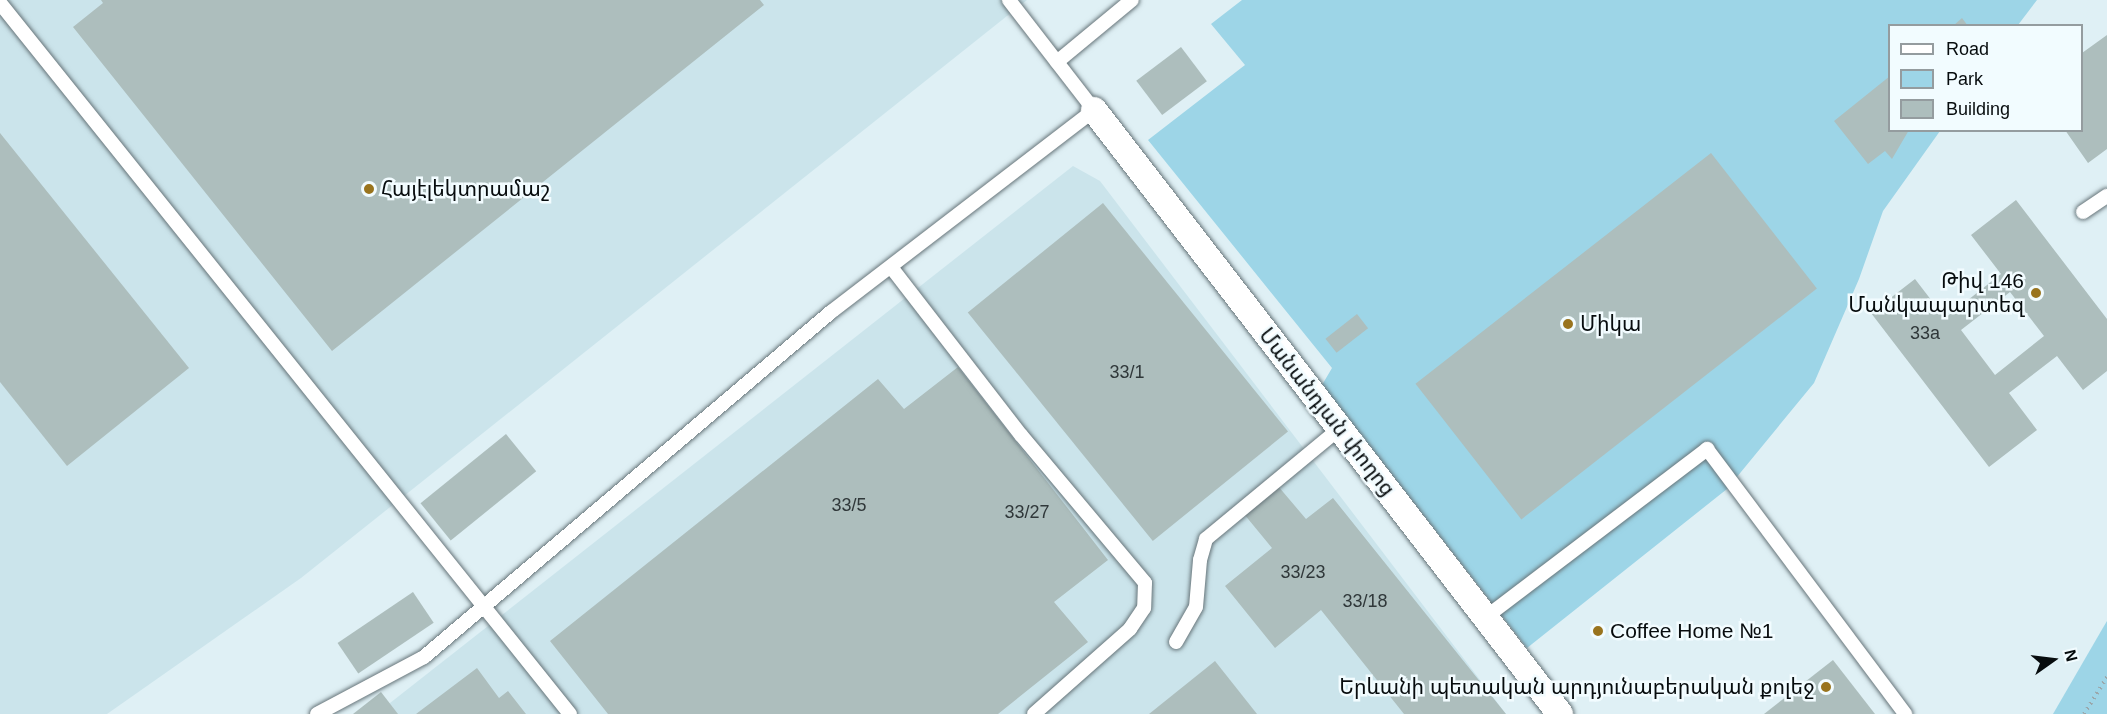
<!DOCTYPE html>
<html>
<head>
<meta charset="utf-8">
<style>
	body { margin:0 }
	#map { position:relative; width:2107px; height:714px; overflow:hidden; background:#dff0f5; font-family:Arial,"Noto Sans Armenian",sans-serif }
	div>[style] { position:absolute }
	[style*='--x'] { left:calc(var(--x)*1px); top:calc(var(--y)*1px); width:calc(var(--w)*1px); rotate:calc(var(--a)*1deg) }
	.built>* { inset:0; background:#cbe4eb }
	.green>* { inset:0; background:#9dd5e7 }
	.building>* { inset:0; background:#adbebd; transform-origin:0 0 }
	.path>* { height:4px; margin-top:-2px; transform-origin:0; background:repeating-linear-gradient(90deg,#9aa7ab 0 1.5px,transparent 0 6px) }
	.roads { filter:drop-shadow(0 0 2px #67757a) drop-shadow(0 0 2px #67757a) }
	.lane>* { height:14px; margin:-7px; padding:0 7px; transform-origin:7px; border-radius:7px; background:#fff }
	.street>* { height:26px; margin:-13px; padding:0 13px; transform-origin:13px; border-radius:13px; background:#fff }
	.dots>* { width:16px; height:16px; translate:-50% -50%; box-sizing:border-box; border:3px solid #f2fcff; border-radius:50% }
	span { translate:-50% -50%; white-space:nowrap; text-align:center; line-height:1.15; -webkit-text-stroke:5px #f2fcff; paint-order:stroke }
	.number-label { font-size:18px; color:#30383a }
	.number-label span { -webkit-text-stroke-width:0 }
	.poi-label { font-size:21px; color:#070c0e }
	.left { translate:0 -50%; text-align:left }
	.right { translate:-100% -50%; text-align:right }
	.street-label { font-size:21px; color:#070c0e }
	.legend { position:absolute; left:1888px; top:24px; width:195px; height:108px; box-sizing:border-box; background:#f2fcff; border:2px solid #949c9f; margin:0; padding:8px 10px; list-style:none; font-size:18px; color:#070c0e }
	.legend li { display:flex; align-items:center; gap:12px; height:30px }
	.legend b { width:30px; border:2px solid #949c9f }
	.north { position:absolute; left:2023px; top:630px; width:60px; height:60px; -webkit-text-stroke:4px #f2fcff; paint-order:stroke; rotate:76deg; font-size:16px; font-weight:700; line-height:24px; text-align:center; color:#070c0e }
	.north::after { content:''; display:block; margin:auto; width:21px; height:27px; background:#070c0e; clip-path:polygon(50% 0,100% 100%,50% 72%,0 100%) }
</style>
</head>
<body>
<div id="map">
	<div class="built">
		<div style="clip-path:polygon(0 0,1027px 0,301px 578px,107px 714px,0 714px)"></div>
		<div style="clip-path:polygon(1073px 166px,1100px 181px,1506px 714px,376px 714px)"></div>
	</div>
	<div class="green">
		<div style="clip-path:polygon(1242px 0,2037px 0,2018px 25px,1890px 26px,1890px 130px,1940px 131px,1883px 211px,1859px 279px,1814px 383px,1727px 489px,1527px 648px,1322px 385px,1332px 368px,1148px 140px,1245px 65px,1211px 24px)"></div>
		<div style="clip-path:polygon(2107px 621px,2107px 714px,2053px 714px,2104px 626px)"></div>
	</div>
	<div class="building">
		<div style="clip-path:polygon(101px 0,760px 0,764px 5px,332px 351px,73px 27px,103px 3px)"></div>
		<div style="clip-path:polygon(1962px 18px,1968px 26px,1953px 26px)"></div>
		<div style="clip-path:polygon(2107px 35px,2107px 149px,2088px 163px,2065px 130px,2082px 130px,2082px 53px)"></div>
		<div style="left:1181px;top:47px;width:43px;height:56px;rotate:53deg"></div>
		<div style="clip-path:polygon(1890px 76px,1890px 130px,1909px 130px,1892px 159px,1885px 151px,1868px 164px,1834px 121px)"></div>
		<div style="clip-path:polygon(0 133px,189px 368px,67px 466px,0 382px)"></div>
		<div style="left:1711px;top:153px;width:172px;height:375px;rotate:52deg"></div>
		<div style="clip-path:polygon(evenodd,2016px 200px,2107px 319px,2107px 371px,2083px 390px,2057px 356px,2009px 393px,2037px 430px,1989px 467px,1871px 313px,1915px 279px,1945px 318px,2001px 274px,1971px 235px,2016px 200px,2010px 292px,2044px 336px,1995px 375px,1961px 330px,2010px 292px)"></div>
		<div style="left:1103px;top:203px;width:294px;height:174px;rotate:51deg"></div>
		<div style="left:1357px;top:314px;width:18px;height:40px;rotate:52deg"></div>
		<div style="clip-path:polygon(958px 367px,1108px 560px,1054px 602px,1088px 642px,998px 714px,608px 714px,550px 641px,878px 379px,904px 409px)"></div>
		<div style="left:506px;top:434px;width:48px;height:110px;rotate:51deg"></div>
		<div style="clip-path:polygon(1278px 486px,1306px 519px,1333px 498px,1506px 714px,1404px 714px,1321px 610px,1275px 648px,1225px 586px,1272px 548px,1244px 514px)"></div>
		<div style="left:413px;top:592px;width:37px;height:91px;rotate:56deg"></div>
		<div style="clip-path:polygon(1833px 660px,1875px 714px,1764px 714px)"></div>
		<div style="clip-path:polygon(1215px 661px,1257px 714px,1149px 714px)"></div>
		<div style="clip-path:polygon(477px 668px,499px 698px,508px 691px,526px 714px,416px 714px)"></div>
		<div style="clip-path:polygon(381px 692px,398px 714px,353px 714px)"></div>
	</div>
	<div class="path">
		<div style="--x:2084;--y:714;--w:44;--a:-58.1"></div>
	</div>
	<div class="roads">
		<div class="lane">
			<div style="--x:0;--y:3;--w:911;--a:51.28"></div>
			<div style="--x:1057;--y:62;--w:97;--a:-39.6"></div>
			<div style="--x:2083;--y:212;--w:29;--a:-34"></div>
			<div style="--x:891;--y:267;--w:212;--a:52.3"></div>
			<div style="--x:1021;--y:435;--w:193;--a:50"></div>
			<div style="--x:1145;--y:583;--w:25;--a:92"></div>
			<div style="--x:1144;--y:608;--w:25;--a:124"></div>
			<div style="--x:1130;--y:629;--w:128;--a:138.5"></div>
			<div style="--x:1486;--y:617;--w:278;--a:-37.2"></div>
			<div style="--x:1707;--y:449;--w:331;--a:53.2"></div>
			<div style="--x:1176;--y:642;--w:40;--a:-60.3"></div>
			<div style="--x:1196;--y:607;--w:47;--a:-85.1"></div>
			<div style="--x:1200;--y:560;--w:22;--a:-74"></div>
			<div style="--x:1206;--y:539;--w:174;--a:-39.6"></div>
			<div style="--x:317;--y:714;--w:121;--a:-28"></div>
			<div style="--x:424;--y:657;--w:534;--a:-40.29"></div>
			<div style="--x:831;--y:312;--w:332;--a:-37.5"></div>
			<div style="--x:1094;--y:110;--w:139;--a:-127.7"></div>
		</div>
		<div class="street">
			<div style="--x:1094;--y:110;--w:763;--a:52.35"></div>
		</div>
	</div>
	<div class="dots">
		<div style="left:369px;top:189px;background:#99741e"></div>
		<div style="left:2036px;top:293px;background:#99741e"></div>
		<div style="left:1568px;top:324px;background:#99741e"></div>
		<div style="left:1598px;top:631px;background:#99741e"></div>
		<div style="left:1826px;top:687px;background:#99741e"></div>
	</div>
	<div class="number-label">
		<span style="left:1925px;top:333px">33a</span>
		<span style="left:1127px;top:372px">33/1</span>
		<span style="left:849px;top:505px">33/5</span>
		<span style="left:1027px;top:512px">33/27</span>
		<span style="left:1303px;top:572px">33/23</span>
		<span style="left:1365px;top:601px">33/18</span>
	</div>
	<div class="poi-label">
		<span class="left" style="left:381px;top:189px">Հայէլեկտրամաշ</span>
		<span class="right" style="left:2024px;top:293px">Թիվ 146<br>Մանկապարտեզ</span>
		<span class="left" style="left:1580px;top:324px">Միկա</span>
		<span class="left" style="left:1610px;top:631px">Coffee Home №1</span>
		<span class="right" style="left:1814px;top:687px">Երևանի պետական արդյունաբերական քոլեջ</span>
	</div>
	<div class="street-label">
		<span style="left:1327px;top:412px;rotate:52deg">Մանանդյան փողոց</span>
	</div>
	<ul class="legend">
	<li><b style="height:8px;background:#fff"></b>Road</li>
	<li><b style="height:16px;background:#9dd5e7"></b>Park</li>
	<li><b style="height:16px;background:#adbebd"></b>Building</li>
	</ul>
	<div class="north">N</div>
</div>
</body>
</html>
